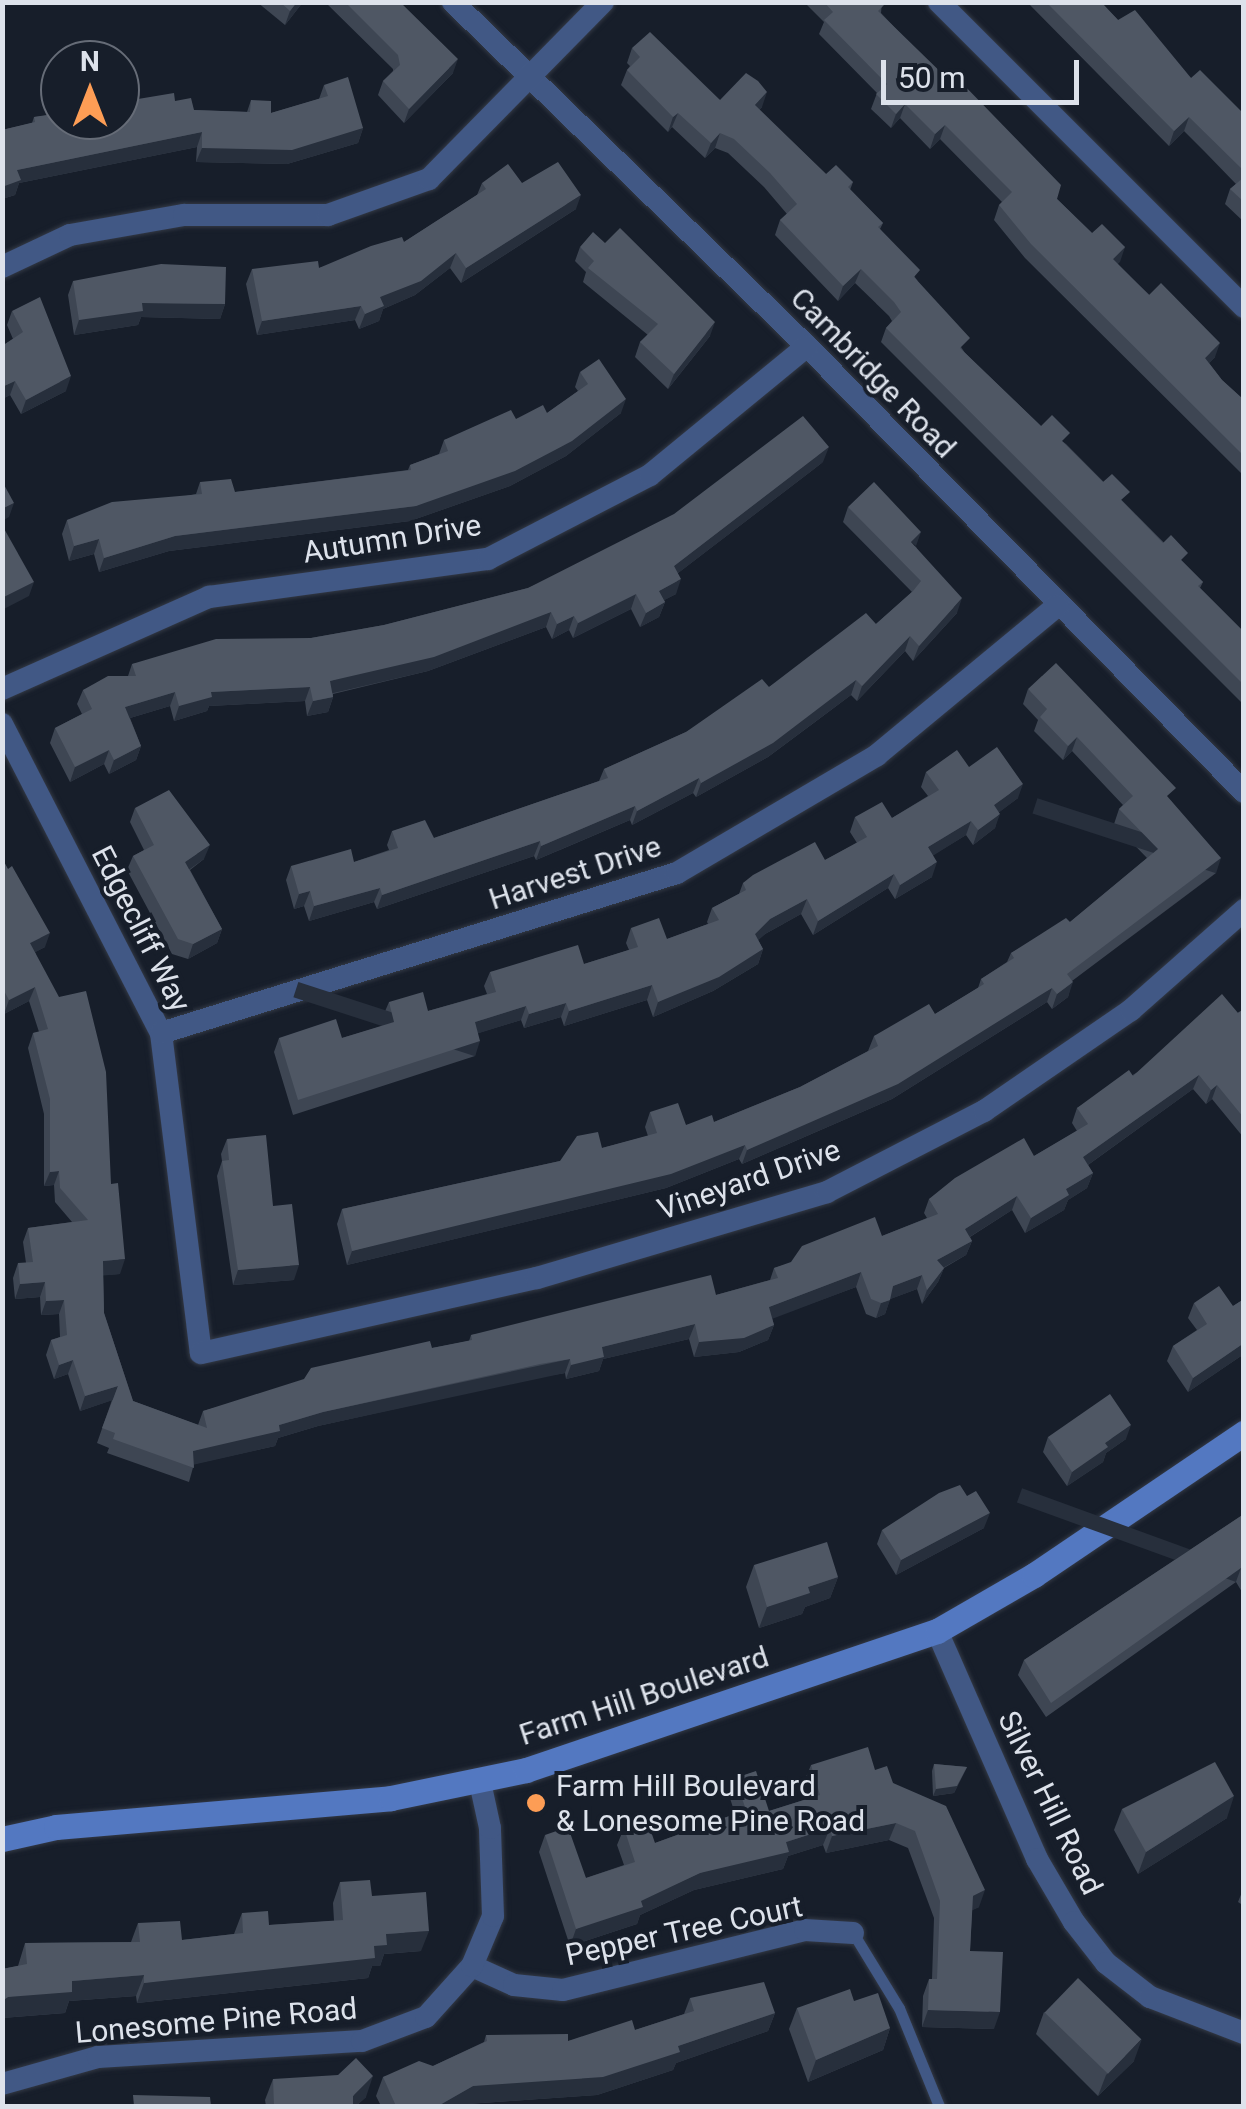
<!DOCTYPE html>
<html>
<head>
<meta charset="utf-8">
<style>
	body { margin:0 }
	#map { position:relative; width:1246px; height:2109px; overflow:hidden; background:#171e2a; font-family:Roboto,sans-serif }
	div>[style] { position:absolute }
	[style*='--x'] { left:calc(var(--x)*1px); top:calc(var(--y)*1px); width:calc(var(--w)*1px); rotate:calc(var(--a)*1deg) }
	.roads { filter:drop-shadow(0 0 2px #333945) drop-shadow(0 0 2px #333945) }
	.lane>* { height:11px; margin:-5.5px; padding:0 5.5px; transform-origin:5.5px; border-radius:5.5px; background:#415885 }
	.street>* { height:22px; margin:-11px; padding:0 11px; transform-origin:11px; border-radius:11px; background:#415885 }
	.secondary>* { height:25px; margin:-12.5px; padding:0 12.5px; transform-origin:12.5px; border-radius:12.5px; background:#5378c1 }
	.wall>* { inset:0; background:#3e4653 }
	.shaded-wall>* { inset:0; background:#272f3c; transform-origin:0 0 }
	.building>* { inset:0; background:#4f5764; transform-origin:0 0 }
	.dots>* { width:28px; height:28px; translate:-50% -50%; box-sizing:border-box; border:5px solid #171e2a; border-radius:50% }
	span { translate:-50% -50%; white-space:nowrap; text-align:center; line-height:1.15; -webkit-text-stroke:8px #171e2a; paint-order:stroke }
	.street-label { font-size:30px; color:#dde2eb }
	.poi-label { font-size:30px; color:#dde2eb }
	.left { translate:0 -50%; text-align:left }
	.frame { position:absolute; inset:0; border:5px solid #dde2eb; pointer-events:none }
	.north { position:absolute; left:40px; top:40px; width:100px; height:100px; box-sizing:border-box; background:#171e2a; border:2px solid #666c77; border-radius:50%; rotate:0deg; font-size:28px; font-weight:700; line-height:40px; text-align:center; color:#dde2eb }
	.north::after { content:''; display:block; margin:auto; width:35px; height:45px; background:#fd9d55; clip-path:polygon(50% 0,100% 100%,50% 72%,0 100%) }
	.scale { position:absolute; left:881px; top:60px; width:198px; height:45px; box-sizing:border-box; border:5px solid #dde2eb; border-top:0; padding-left:12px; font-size:30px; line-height:35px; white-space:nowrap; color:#dde2eb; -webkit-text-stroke:8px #171e2a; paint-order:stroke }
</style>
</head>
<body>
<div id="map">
	<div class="roads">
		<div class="lane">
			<div style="--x:853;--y:1933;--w:88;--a:58.5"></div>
			<div style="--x:899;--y:2008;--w:106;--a:67.8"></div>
		</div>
		<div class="street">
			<div style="--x:453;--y:2;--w:494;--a:44.2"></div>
			<div style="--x:807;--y:346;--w:624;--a:45.58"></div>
			<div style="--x:939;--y:2;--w:431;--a:45"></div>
			<div style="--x:2;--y:267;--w:75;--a:-25.2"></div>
			<div style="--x:70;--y:235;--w:116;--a:-10"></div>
			<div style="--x:184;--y:215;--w:144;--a:0"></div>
			<div style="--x:328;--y:215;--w:107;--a:-19.6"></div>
			<div style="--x:429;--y:179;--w:248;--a:-45.5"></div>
			<div style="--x:2;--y:689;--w:227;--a:-24"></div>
			<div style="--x:209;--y:597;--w:282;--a:-7.8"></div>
			<div style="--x:488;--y:559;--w:182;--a:-27.4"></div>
			<div style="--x:650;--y:475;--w:203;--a:-39.4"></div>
			<div style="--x:2;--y:724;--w:348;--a:62.8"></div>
			<div style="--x:161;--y:1033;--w:322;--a:82.9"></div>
			<div style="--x:201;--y:1353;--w:344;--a:-12.6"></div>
			<div style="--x:537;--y:1278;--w:302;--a:-16.5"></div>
			<div style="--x:827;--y:1192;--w:177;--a:-27.3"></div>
			<div style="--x:984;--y:1111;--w:178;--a:-34.5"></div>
			<div style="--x:1131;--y:1010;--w:151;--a:-41.5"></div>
			<div style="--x:161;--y:1033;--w:540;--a:-17.23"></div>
			<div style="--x:677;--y:873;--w:232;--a:-30.5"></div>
			<div style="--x:877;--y:755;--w:234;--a:-39.6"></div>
			<div style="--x:937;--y:1631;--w:249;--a:66.3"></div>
			<div style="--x:1037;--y:1859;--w:73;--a:59.6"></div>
			<div style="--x:1074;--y:1922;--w:52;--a:52"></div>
			<div style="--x:1106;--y:1963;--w:56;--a:37.7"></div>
			<div style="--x:1150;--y:1997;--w:101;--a:21"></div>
			<div style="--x:472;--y:1966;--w:46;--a:24.3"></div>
			<div style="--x:514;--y:1985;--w:49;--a:5.8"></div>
			<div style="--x:563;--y:1990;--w:249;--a:-13.9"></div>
			<div style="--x:805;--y:1930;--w:48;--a:3.6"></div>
			<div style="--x:2;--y:2084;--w:100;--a:-15.7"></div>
			<div style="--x:98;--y:2057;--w:264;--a:-3.5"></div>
			<div style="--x:362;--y:2041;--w:68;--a:-20.6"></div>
			<div style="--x:426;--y:2017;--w:69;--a:-48"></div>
			<div style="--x:472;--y:1966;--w:54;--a:-67.2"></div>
			<div style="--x:493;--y:1916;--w:88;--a:-92"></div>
			<div style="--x:490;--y:1828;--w:47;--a:-102.3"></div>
		</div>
		<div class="secondary">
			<div style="--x:2;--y:1839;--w:55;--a:-12.5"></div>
			<div style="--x:56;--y:1827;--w:336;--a:-4.9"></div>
			<div style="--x:391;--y:1798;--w:138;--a:-11.7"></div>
			<div style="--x:526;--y:1770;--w:434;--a:-18.7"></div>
			<div style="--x:937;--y:1631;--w:112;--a:-30"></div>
			<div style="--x:1034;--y:1575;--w:254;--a:-34.1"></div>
		</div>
	</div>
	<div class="wall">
		<div style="clip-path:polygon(257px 2px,303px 2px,285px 25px)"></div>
		<div style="clip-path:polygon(325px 2px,400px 2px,453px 73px,404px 123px,378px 95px,383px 81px,393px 71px,393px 69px)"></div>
		<div style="clip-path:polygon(804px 2px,882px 2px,881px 13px,1057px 199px,1092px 233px,1125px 247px,1117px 264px,1215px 357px,1209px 363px,1222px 380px,1244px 400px,1244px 476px,1025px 258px,994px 220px,999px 205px,1002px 202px,940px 139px,930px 149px,900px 118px,891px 128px,871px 109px,877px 93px,819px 34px,824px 22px)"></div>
		<div style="clip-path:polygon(1027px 2px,1101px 2px,1118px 20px,1191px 78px,1244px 114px,1244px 222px,1225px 204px,1230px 189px,1236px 184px,1204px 151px,1184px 131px,1169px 146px)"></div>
		<div style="clip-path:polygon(632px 48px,720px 100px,762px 107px,759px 110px,826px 174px,853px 182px,850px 190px,883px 223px,880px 229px,917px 280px,965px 353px,1041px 426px,1066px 444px,1203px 582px,1200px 588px,1244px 632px,1244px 705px,881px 342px,886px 328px,892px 321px,889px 316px,855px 283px,838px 301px,775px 235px,780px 220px,787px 214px,764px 187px,728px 153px,715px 148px,705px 158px,672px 127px,668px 132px,621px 85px,627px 70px,630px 66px,627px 63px)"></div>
		<div style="clip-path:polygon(324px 85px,363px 128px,358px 143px,287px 164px,196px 162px,197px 147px,19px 183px,15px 195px,2px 199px,2px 130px,32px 123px,34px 117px,175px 101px,194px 110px,247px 112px,251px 100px,271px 113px,319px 99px)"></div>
		<div style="clip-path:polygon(482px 183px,522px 183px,576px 209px,461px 283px,450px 268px,415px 295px,383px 309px,379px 321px,359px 329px,355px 320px,257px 335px,246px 284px,252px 269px,319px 268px,404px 242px,477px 195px)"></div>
		<div style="clip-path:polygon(580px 247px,710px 336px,668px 389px,635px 357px,640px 342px,648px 335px,583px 282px,586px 272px,575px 261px)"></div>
		<div style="clip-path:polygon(73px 281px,225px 304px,220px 319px,141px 317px,138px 325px,74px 335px,68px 295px)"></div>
		<div style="clip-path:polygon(12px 311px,66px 391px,21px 414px,10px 395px,2px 399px,2px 346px,13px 339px,7px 325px)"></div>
		<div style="clip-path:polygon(580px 372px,621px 413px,566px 456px,510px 486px,410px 521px,169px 551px,99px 572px,94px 554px,69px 561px,62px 534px,67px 520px,196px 494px,200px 482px,235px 492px,408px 470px,410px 465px,439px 454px,444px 440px,516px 419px,547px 413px,578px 391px,575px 387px)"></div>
		<div style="clip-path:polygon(823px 462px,678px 573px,676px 594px,664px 600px,665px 602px,659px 617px,640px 627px,631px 609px,573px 638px,569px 630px,552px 639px,546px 627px,428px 671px,333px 694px,333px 697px,328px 712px,307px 716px,305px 701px,209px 706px,207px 711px,174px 721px,170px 706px,130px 718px,141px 746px,136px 760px,109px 774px,104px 764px,70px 782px,50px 743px,55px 728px,82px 714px,77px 704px,83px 690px,128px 676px,132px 664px,311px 638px,384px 625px,528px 588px)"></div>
		<div style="clip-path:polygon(848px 507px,916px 547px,957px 613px,913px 661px,905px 651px,857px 701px,851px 695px,768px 757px,696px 797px,693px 793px,632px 825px,630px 820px,536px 860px,534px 856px,377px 909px,374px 902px,309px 921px,304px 906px,294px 909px,286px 880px,291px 866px,354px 862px,389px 850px,387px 845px,392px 831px,434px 838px,599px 781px,604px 769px,686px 732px,769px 687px,876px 624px,912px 592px,843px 522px)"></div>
		<div style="clip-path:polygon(1028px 689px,1171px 801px,1216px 873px,1072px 981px,1068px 997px,1052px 1009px,1047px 1002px,892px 1099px,742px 1164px,739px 1159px,666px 1188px,347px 1265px,337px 1224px,342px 1209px,560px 1161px,602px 1148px,648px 1136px,645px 1127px,650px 1112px,686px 1125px,714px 1122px,800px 1087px,868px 1051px,874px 1036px,935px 1014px,978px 988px,981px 979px,1007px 962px,1011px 953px,1070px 922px,1147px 858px,1114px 824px,1119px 809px,1123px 805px,1072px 751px,1063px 760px,1034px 731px,1038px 720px,1023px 704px)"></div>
		<div style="clip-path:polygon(969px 767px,1018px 798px,999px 812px,995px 828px,973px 845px,966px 835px,933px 855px,932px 877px,895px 899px,888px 888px,813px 935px,801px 914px,765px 934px,758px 940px,763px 949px,758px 964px,713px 991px,653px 1017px,647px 1000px,564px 1026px,561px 1017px,524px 1028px,521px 1020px,478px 1033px,475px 1056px,293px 1115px,274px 1052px,279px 1038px,342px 1038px,386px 1025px,383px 1016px,389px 1002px,428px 1011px,487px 994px,484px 986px,490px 972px,584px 964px,629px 950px,626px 943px,631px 928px,667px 939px,708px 924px,707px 922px,712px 908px,739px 894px,743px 883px,825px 860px,857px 843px,850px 832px,855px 817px,892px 818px,928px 796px,921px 787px,926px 772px)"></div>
		<div style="clip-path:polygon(135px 808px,204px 859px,190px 870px,222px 929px,217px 943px,188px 959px,172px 954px,127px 870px,133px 856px,144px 850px,130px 822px)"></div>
		<div style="clip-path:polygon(2px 858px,45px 947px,35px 952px,111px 1184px,120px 1274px,103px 1275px,104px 1313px,133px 1401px,198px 1425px,203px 1411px,432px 1348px,469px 1341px,471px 1335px,716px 1295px,770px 1280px,774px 1268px,882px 1236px,927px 1218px,924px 1213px,929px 1199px,1034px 1156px,1077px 1131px,1072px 1123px,1077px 1108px,1244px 1009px,1244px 1138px,1212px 1099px,1206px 1104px,1193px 1089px,1088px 1165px,1093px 1173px,1087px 1188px,1068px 1200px,1064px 1210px,1025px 1233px,1012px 1210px,970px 1237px,972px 1241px,966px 1255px,944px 1268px,938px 1282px,922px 1304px,917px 1289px,890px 1299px,885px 1314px,876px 1318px,866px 1314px,856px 1287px,772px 1318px,774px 1325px,768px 1340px,739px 1352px,694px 1357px,689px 1339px,603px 1359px,599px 1371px,566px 1379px,565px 1373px,535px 1378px,318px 1426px,278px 1438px,275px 1446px,194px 1464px,189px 1482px,107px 1453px,109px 1448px,97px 1443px,112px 1400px,80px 1411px,68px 1374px,54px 1379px,46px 1355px,51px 1340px,60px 1337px,59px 1314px,41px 1315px,40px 1297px,15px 1299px,13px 1278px,18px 1263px,26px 1263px,23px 1242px,28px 1228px,72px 1222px,55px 1202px,54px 1185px,44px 1186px,44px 1114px,28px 1048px,33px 1033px,39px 1032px,29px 1001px,4px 1014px,2px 1011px)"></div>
		<div style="clip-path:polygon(227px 1139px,273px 1206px,294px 1280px,233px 1285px,217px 1176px,222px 1161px,221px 1154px)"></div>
		<div style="clip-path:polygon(1244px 1299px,1244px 1354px,1188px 1392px,1167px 1361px,1173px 1346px,1197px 1330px,1188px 1318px,1194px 1303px,1233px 1306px)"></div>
		<div style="clip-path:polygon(1048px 1437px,1126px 1439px,1106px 1453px,1103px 1462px,1067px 1486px,1043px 1452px)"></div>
		<div style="clip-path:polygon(1244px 1514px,1244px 1592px,1242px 1592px,1236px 1582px,1046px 1717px,1018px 1675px,1024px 1660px)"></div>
		<div style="clip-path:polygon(984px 1528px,896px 1575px,877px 1544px,882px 1530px)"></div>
		<div style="clip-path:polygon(754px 1565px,838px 1577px,830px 1598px,805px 1607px,802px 1614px,759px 1628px,746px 1587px)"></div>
		<div style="clip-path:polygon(934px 1764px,967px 1767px,954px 1793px,933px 1796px,932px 1771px)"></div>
		<div style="clip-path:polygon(811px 1765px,875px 1770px,893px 1783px,979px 1907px,972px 1910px,970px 1951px,994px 2029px,922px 2027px,923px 1996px,929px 1979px,932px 1979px,934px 1918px,908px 1848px,889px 1840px,826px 1853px,823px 1845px,788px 1856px,783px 1869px,694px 1890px,640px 1915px,637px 1924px,570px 1946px,539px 1852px,545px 1835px,586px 1878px,624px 1865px,617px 1845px,624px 1828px,655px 1843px,735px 1814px,729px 1795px,735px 1778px,769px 1811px,810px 1798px,804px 1782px)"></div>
		<div style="clip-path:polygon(1122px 1809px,1227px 1818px,1138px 1874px,1114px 1830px)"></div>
		<div style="clip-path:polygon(340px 1882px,372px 1896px,421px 1951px,384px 1954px,380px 1966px,372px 1966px,368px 1978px,137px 2003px,136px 1996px,69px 2001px,65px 2013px,2px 2018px,2px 1969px,18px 1966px,25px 1943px,131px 1942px,138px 1923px,182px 1940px,234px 1934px,242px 1913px,269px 1925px,334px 1921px,333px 1903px)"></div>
		<div style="clip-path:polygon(1244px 1887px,1244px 1906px,1238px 1902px)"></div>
		<div style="clip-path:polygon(690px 1998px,775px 2013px,768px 2031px,676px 2063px,673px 2070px,597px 2095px,467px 2104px,463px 2106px,381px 2106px,376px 2096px,383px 2077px,433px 2066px,484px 2042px,486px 2035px,568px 2041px,635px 2030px,684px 2014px)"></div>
		<div style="clip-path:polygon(854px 2001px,890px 2028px,883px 2050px,808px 2082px,789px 2029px,797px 2008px)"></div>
		<div style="clip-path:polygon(1044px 2012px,1134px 2061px,1098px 2096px,1036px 2034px)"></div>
		<div style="clip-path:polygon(273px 2079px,366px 2097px,356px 2106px,266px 2106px,265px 2100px)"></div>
	</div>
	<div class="shaded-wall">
		<div style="clip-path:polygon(297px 2px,303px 2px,285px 25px,290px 11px)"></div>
		<div style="clip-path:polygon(458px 59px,453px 73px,404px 123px,409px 109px)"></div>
		<div style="clip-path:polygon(767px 92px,762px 107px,749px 120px,755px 105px)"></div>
		<div style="clip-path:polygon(905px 104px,900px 118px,891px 128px,896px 114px)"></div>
		<div style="clip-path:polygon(678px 113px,672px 127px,668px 132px,673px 117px)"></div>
		<div style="clip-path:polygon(1189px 117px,1184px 131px,1169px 146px,1174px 131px)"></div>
		<div style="clip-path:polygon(945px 125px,940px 139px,930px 149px,935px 134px)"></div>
		<div style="clip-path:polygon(363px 128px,358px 143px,287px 164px,196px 162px,202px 148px)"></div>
		<div style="clip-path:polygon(202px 132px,197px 147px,19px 183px,15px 195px,2px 199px,2px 187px,17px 170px)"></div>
		<div style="clip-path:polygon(720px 133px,715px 148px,705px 158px,711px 143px)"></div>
		<div style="clip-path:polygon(581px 195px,576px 209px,461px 283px,466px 268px)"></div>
		<div style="clip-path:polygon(1125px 247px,1120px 262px,1107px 274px,1113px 259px)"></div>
		<div style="clip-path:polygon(456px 253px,450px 268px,415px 295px,383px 309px,379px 321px,359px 329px,365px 314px,380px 297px)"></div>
		<div style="clip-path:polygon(861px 269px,855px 283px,838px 301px,843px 286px)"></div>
		<div style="clip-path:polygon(142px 303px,225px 304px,220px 319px,141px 317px,138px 325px,74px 335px,79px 320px)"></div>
		<div style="clip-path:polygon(361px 306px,355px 320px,257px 335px,262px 321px)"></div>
		<div style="clip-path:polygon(715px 322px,710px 336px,668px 389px,674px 374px)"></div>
		<div style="clip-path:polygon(1220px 343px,1215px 357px,1200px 373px,1205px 358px)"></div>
		<div style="clip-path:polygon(71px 376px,66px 391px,21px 414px,26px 400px)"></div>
		<div style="clip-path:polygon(15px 381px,10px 395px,2px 399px,2px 387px)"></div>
		<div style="clip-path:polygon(626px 399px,621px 413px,566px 456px,510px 486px,410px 521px,169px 551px,99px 572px,104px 558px,175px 536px,416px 506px)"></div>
		<div style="clip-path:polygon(829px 447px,823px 462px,669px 580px,674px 566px)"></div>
		<div style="clip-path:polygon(14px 503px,9px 517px,2px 521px,2px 509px)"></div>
		<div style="clip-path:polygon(921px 532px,916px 546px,911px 542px)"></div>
		<div style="clip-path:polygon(99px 539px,94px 554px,69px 561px,74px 546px)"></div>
		<div style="clip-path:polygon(681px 579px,676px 594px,653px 606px,659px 591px)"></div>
		<div style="clip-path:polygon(34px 582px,29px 596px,2px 610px,2px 598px)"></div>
		<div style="clip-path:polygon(636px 594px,631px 609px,573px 638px,578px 623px)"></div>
		<div style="clip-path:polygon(962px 598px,957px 613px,913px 661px,919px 646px)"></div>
		<div style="clip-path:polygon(665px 602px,659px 617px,640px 627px,646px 613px)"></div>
		<div style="clip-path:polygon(551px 612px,546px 627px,428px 671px,325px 695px,330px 681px)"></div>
		<div style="clip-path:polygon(574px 616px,569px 630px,552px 639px,557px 624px)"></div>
		<div style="clip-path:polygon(910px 636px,905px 651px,857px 701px,862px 686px)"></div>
		<div style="clip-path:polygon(856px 680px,851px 695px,768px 757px,696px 797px,701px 783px)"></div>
		<div style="clip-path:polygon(310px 687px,305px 701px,209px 706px,207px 711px,174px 721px,179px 706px,211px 692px)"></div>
		<div style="clip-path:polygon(175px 692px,170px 706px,120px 721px,125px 707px)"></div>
		<div style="clip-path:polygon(333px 697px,328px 712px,307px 716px,313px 701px)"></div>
		<div style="clip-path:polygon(1077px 737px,1072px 751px,1063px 760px,1068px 746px)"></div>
		<div style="clip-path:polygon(141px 746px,136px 760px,109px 774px,114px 760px)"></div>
		<div style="clip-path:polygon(109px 750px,104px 764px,70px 782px,75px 767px)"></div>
		<div style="clip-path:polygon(699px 778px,693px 793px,632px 825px,637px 811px)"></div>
		<div style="clip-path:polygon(1023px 784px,1018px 798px,989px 820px,994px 805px)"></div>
		<div style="clip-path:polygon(635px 806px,630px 820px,536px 860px,541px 846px)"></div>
		<div style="clip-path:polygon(1000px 814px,995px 828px,973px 845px,978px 830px)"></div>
		<div style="clip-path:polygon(971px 821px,966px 835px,923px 862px,928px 847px)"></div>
		<div style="clip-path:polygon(540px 841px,534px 856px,377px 909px,382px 895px)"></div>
		<div style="clip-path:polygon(210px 845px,204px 859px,180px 876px,185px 862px)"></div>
		<div style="left:1221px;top:858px;width:16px;height:193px;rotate:108deg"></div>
		<div style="clip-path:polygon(937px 862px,932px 877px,895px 899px,900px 885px)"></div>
		<div style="clip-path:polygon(894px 874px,888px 888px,813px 935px,818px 921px)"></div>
		<div style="clip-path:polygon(380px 888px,374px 902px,309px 921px,314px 906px)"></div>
		<div style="clip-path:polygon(310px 891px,304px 906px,294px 909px,299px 894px)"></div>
		<div style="clip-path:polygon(807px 899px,801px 914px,765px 934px,750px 948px,755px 934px,770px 919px)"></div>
		<div style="clip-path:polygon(222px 929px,217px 943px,188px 959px,193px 944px)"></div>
		<div style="clip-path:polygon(50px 933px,45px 947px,24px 958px,30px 943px)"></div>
		<div style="clip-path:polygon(763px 949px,758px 964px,713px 991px,653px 1017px,658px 1002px)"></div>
		<div style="clip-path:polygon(1073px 982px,1068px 997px,1052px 1009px,1057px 994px)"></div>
		<div style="clip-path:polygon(652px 985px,647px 1000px,564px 1026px,569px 1011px)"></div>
		<div style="clip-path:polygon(35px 987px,29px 1001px,4px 1014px,9px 1000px)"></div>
		<div style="clip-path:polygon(1052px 988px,1047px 1002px,892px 1099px,742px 1164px,747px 1150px)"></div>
		<div style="clip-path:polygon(566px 1003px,561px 1017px,524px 1028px,529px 1014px)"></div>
		<div style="clip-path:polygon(526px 1006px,521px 1020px,470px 1036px,475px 1022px)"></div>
		<div style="left:480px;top:1041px;width:16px;height:191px;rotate:108deg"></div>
		<div style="clip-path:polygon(1199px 1075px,1193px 1089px,1078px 1172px,1083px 1157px)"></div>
		<div style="clip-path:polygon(1217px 1085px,1212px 1099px,1206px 1104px,1211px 1090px)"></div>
		<div style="clip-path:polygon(745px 1145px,739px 1159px,666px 1188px,347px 1265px,352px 1251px)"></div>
		<div style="clip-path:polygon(59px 1171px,54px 1185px,44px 1186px,50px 1172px)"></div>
		<div style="clip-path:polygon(1093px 1173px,1087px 1188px,1068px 1200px,1064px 1210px,1025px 1233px,1031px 1218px,1066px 1189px)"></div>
		<div style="clip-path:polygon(1017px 1196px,1012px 1210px,960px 1243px,965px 1229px)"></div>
		<div style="clip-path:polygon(972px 1241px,966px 1255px,932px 1274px,937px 1260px)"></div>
		<div style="clip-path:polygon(125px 1259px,120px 1274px,98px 1276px,103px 1261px)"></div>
		<div style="clip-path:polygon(299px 1265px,294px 1280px,233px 1285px,238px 1270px)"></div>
		<div style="clip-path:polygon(944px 1268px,938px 1282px,922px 1304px,927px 1290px)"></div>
		<div style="clip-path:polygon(861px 1272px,856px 1287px,764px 1322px,769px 1307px)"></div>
		<div style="clip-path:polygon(922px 1275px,917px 1289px,888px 1300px,893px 1286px)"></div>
		<div style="clip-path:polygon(45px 1282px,40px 1297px,15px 1299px,20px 1284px)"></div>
		<div style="clip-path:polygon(64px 1300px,59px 1314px,41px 1315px,46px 1301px)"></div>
		<div style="clip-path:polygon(890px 1300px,885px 1314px,876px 1318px,881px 1303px)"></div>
		<div style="clip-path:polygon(695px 1324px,689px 1339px,603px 1359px,599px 1371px,566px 1379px,571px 1365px,602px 1347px)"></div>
		<div style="clip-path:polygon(774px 1325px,768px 1340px,739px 1352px,694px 1357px,699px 1342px)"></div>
		<div style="clip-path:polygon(1244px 1343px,1244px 1354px,1188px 1392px,1193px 1378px)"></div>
		<div style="clip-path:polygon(570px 1359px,565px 1373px,318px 1426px,278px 1438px,275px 1446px,188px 1466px,193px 1451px,323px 1412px)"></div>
		<div style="clip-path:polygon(73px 1360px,68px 1374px,54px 1379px,59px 1365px)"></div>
		<div style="clip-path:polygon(118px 1386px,113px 1400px,80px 1411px,85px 1396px)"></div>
		<div style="clip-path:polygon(1131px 1425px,1126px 1439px,1106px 1453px,1103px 1462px,1067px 1486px,1072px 1472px,1105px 1443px)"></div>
		<div style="clip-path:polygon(990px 1513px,984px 1528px,896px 1575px,901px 1560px)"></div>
		<div style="left:1241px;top:1568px;width:15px;height:233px;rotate:110deg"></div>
		<div style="clip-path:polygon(838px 1577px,830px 1598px,805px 1607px,802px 1614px,759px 1628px,767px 1607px,808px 1587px)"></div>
		<div style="clip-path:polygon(967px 1767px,954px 1793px,933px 1796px,936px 1789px)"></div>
		<div style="clip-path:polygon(1234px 1796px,1227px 1818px,1138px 1874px,1146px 1852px)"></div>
		<div style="clip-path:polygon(896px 1823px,889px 1840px,826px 1853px,832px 1836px)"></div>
		<div style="clip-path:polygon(830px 1828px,823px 1845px,788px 1856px,783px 1869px,694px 1890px,640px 1915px,637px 1924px,570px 1946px,576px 1929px,700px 1873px,786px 1842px)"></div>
		<div style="clip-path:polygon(985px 1890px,979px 1907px,967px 1913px,973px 1896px)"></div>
		<div style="clip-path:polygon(429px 1931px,421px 1951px,384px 1954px,380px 1966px,372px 1966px,368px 1978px,137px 2003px,144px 1983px,374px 1946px,386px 1934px)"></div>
		<div style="clip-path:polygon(144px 1975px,136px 1996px,69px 2001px,65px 2013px,2px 2018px,2px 2001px,8px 1997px,72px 1981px)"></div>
		<div style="clip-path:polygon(928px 2010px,1000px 2012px,994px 2029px,922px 2027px)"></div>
		<div style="clip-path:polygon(775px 2013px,768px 2031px,676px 2063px,673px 2070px,597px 2095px,467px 2104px,463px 2106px,438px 2106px,473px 2086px,678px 2046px)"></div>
		<div style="clip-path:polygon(890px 2028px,883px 2050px,808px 2082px,816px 2060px)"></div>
		<div style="clip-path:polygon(1142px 2039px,1134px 2061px,1098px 2096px,1106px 2075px)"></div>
		<div style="clip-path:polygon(373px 2076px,366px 2097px,356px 2106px,349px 2106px,353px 2096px)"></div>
	</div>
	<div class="building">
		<div style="clip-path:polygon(280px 2px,297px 2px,290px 11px)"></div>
		<div style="clip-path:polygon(345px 2px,400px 2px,458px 59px,409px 109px,383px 81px,400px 65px,398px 55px)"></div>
		<div style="clip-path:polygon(824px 2px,882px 2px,884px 5px,878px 11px,954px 85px,959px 80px,1061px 185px,1057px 199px,1092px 233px,1102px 224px,1125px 247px,1113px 259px,1149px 295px,1161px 283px,1220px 343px,1205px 358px,1222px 380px,1244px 400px,1244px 456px,1031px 244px,999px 205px,1012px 192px,945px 125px,935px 134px,905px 104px,896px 114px,876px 94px,887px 84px,824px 20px,833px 12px)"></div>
		<div style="clip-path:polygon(1046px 2px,1101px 2px,1118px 20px,1135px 10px,1191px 78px,1200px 70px,1244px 114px,1244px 171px,1189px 117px,1174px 131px)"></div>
		<div style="clip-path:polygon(650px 32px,720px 100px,746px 73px,758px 81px,767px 92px,755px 105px,826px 174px,836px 165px,853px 182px,848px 187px,883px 223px,878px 227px,920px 270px,914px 277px,970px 338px,960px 348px,1041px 426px,1052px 415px,1070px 433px,1062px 441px,1103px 482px,1112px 474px,1130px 492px,1121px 500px,1163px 543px,1171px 535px,1188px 553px,1181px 560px,1203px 582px,1198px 586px,1244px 632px,1244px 685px,886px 328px,901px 312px,894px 302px,861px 269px,843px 286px,780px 220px,797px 204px,770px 173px,734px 139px,720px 133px,711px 143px,678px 113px,673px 117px,627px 70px,640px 57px,632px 48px)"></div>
		<div style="clip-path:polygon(348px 77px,363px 128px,292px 150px,202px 148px,202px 132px,17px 170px,21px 180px,2px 187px,2px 130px,35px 122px,34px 117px,60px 113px,60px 120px,120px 120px,120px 102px,174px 93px,175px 101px,191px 98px,194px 110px,250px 112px,251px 100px,271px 101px,271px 113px,328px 96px,324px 85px)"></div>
		<div style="clip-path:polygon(558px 162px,581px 195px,466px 268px,456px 253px,421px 281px,380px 297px,384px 306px,365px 314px,361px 306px,262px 321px,252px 269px,318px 261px,319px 268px,371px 246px,402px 237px,404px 242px,486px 189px,482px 183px,508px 164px,522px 183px)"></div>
		<div style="clip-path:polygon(1244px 177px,1244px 202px,1230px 189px)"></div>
		<div style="clip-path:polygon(620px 228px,715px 322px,674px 374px,640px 342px,658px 324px,588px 268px,594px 261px,580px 247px,593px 232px,605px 243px)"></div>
		<div style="clip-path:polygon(161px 264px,226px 267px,225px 304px,142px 303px,143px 311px,79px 320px,73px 281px)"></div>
		<div style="clip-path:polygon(40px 297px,71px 376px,26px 400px,15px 381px,2px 387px,2px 346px,23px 332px,12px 311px)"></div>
		<div style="clip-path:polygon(599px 359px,626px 399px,572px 441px,515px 471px,416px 506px,175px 536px,104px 558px,99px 539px,74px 546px,67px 520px,112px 502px,202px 494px,200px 482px,231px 479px,235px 492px,411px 470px,410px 465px,448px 451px,444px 440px,511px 410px,516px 419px,543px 405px,547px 413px,588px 384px,580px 372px)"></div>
		<div style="clip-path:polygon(803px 416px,829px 447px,674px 566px,681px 579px,659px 591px,665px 602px,646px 613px,636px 594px,578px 623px,574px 616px,557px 624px,551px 612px,434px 657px,330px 681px,333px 697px,313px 701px,310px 687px,211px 692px,212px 697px,179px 706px,175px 692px,125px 707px,141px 746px,114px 760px,109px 750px,75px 767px,55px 728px,92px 709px,83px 690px,108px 676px,136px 676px,132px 664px,216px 639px,311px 638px,384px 625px,528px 588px,674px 514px)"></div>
		<div style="clip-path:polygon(2px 481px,14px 503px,2px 509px)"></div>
		<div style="clip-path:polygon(874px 482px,921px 532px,911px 542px,962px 598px,919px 646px,910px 636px,862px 686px,856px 680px,773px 743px,701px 783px,699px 778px,637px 811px,635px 806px,541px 846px,540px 841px,382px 895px,380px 888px,314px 906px,310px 891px,299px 894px,291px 866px,351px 849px,354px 862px,398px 848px,392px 831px,425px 820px,434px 838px,608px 778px,604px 769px,686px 732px,762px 679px,769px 687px,866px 613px,876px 624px,913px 591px,921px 581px,848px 507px)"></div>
		<div style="clip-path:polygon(2px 525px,34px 582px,2px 598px)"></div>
		<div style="clip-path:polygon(1056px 663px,1176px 788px,1167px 796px,1221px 858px,1067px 974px,1073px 982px,1057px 994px,1052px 988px,898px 1084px,747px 1150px,745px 1145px,671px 1174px,352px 1251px,342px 1209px,560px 1161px,577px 1136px,598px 1132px,602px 1148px,657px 1133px,650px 1112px,678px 1103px,686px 1125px,712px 1115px,714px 1122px,800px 1087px,878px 1046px,874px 1036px,929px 1004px,935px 1014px,984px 984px,981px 979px,1014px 958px,1011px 953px,1066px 918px,1070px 922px,1158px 849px,1119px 809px,1133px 796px,1077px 737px,1068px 746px,1040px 717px,1047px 709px,1028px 689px)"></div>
		<div style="clip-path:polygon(997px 747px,1023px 784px,994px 805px,1000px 814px,978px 830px,971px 821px,928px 847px,937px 862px,900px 885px,894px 874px,818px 921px,807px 899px,770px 919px,755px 934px,763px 949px,719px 977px,658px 1002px,652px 985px,569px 1011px,566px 1003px,529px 1014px,526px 1006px,475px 1022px,480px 1041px,298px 1100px,279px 1038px,336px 1019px,342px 1038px,394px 1022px,389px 1002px,423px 992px,428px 1011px,496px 992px,490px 972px,578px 945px,584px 964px,638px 947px,631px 928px,659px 918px,667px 939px,719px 920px,712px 908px,746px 890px,743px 883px,753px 875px,815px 842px,825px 860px,867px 837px,855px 817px,882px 802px,892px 818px,939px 790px,926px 772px,957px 750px,969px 767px)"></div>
		<div style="clip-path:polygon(169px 790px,210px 845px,185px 862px,222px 929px,193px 944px,178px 939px,133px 856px,154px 845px,135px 808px)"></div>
		<div style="clip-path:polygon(2px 858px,8px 869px,12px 866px,50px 933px,30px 943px,59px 997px,86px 991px,106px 1072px,111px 1184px,118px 1183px,125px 1259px,103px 1261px,104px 1313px,133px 1401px,207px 1428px,203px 1411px,304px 1379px,311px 1368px,430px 1341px,432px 1348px,472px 1340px,471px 1335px,711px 1275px,716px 1295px,778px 1278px,774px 1268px,791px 1262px,802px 1246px,875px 1217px,882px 1236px,938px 1214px,929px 1199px,955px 1178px,1024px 1138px,1034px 1156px,1088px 1124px,1077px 1108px,1129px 1070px,1133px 1076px,1222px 994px,1238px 1013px,1244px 1009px,1244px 1118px,1217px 1085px,1211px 1090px,1199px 1075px,1083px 1157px,1093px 1173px,1066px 1189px,1069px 1195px,1031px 1218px,1017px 1196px,965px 1229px,972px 1241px,937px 1260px,944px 1268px,927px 1290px,922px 1275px,893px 1286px,890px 1300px,881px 1303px,871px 1299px,861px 1272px,769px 1307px,774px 1325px,744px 1338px,699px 1342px,695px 1324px,602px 1347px,604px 1357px,571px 1365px,570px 1359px,540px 1364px,323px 1412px,279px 1425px,280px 1431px,193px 1451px,194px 1468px,113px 1439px,115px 1433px,102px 1428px,118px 1386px,85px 1396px,73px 1360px,59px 1365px,51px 1340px,67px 1335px,64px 1300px,46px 1301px,45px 1282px,20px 1284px,18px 1263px,33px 1262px,28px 1228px,88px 1220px,60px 1188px,59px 1171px,50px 1172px,50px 1099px,33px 1033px,48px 1029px,35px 987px,9px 1000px,2px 987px)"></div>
		<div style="clip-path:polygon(266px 1135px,273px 1206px,292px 1204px,299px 1265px,238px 1270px,222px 1161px,229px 1160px,227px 1139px)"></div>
		<div style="clip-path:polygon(1219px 1286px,1233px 1306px,1244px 1299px,1244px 1343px,1193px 1378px,1173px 1346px,1207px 1324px,1194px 1303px)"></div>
		<div style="clip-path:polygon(1110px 1394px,1131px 1425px,1105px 1443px,1108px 1447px,1072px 1472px,1048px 1437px)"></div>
		<div style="clip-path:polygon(960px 1485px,967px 1496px,976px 1491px,990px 1513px,901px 1560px,882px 1530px,939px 1493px)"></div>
		<div style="clip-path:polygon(1244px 1514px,1244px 1572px,1241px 1568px,1051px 1703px,1024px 1660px)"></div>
		<div style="clip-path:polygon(827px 1542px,838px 1577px,808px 1587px,810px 1593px,767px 1607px,754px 1565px)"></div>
		<div style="clip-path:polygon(868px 1747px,875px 1770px,887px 1766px,893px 1783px,946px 1806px,985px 1890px,973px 1896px,970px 1951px,1003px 1952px,1000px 2012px,928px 2010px,929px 1979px,937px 1979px,940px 1901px,915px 1831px,896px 1823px,832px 1836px,830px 1828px,786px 1842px,789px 1852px,700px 1873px,641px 1901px,643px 1907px,576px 1929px,545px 1835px,568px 1827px,586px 1878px,635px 1862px,624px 1828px,647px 1820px,655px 1843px,746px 1810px,735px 1778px,756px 1771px,769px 1811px,820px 1795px,811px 1765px)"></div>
		<div style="clip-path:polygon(1215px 1762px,1234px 1796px,1146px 1852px,1122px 1809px)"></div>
		<div style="clip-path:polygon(934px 1764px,967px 1767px,957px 1786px,936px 1789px)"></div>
		<div style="clip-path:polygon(370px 1880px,372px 1896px,426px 1892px,429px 1931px,386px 1934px,387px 1945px,374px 1946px,375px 1958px,144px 1983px,144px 1975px,72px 1981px,72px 1992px,8px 1997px,2px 2001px,2px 1969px,27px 1964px,25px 1943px,140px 1942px,138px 1923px,180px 1921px,182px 1940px,243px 1933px,242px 1913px,268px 1911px,269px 1925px,343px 1920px,340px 1882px)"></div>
		<div style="left:1078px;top:1978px;width:88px;height:48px;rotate:44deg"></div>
		<div style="clip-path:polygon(764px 1982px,775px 2013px,678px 2046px,680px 2052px,603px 2077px,473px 2086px,438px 2106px,396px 2106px,383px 2077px,419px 2061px,433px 2066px,487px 2041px,486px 2035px,568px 2034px,568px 2041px,632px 2020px,635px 2030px,694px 2011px,690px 1998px)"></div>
		<div style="clip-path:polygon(850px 1989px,854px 2001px,878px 1993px,890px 2028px,816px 2060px,797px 2008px)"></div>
		<div style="clip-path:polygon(356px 2058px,373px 2076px,353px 2096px,353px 2106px,274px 2106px,273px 2079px,338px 2075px)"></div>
		<div style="clip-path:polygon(133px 2095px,210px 2097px,211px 2106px,134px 2106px)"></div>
	</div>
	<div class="dots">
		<div style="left:536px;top:1803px;background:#fd9d55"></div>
	</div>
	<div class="street-label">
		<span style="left:873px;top:373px;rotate:46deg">Cambridge Road</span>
		<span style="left:392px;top:539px;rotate:-9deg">Autumn Drive</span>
		<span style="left:575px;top:873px;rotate:-18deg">Harvest Drive</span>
		<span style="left:141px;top:929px;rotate:63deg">Edgecliff Way</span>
		<span style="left:749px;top:1180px;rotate:-19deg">Vineyard Drive</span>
		<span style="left:644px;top:1696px;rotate:-18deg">Farm Hill Boulevard</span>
		<span style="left:1050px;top:1803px;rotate:64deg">Silver Hill Road</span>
		<span style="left:684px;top:1931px;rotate:-12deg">Pepper Tree Court</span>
		<span style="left:216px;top:2021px;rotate:-5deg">Lonesome Pine Road</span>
	</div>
	<div class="poi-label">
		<span class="left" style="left:556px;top:1803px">Farm Hill Boulevard<br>&amp; Lonesome Pine Road</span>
	</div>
	<div class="frame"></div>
	<div class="north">N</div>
	<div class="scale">50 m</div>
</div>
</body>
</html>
